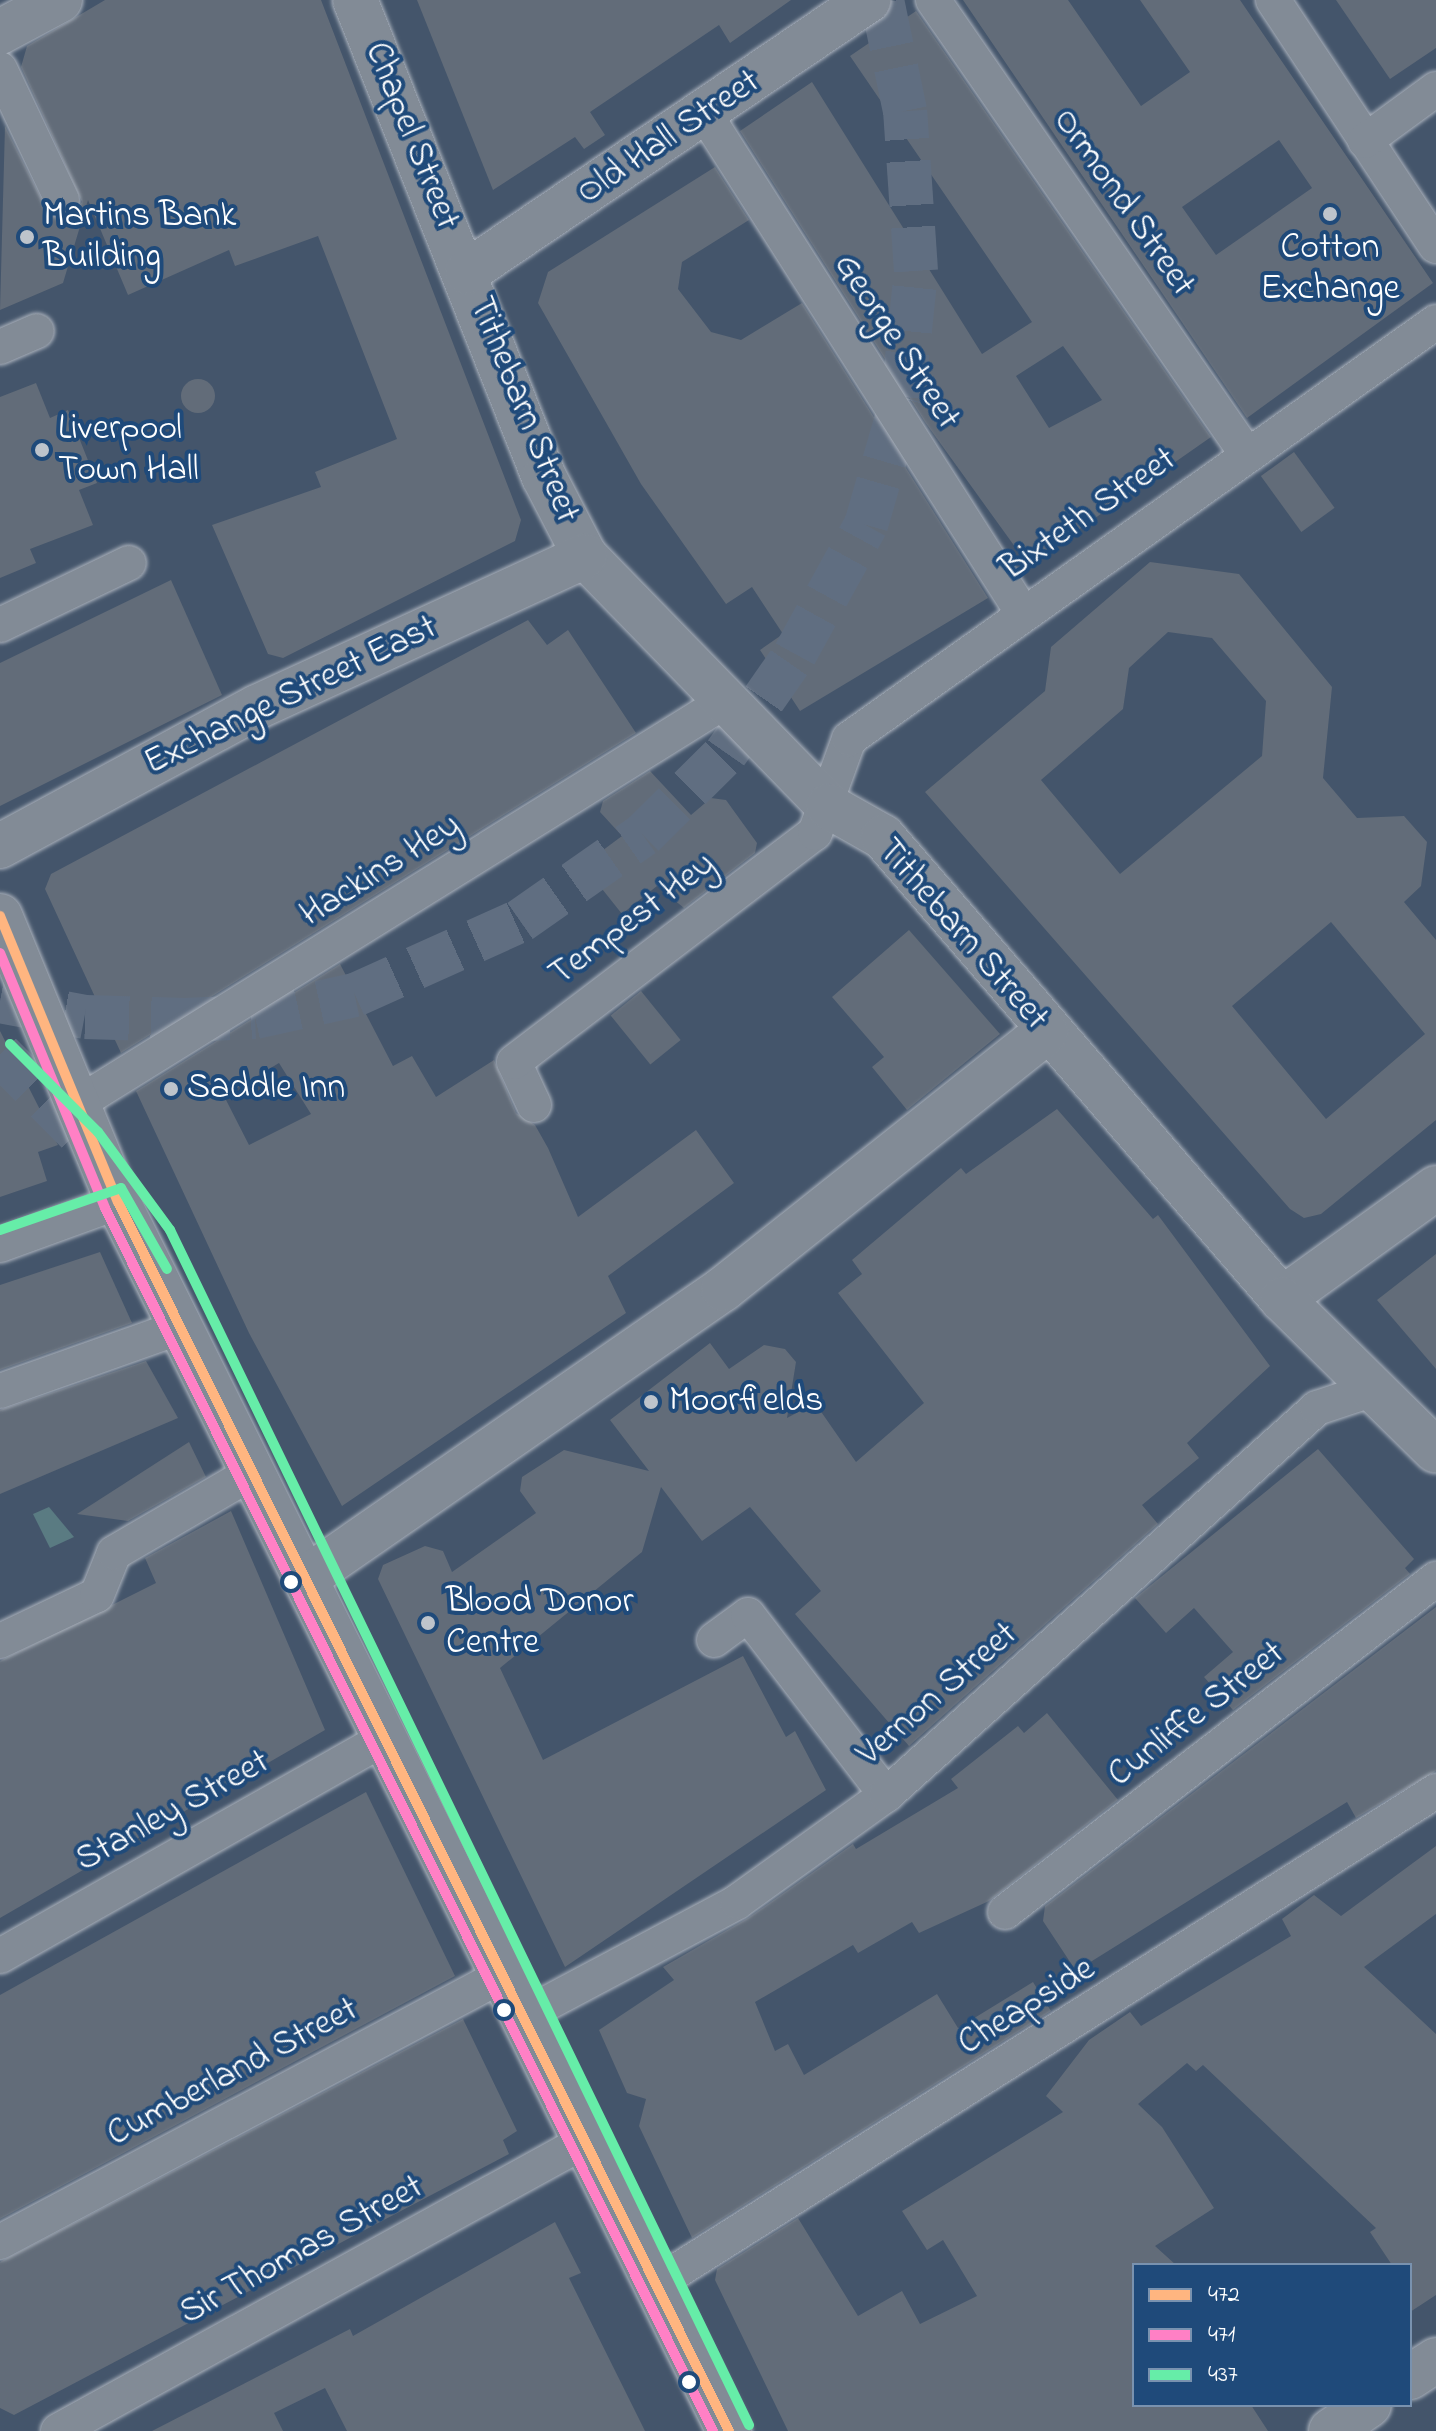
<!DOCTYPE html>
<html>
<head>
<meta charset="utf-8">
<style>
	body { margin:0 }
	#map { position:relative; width:1436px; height:2431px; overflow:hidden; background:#44556b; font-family:"Indie Flower",sans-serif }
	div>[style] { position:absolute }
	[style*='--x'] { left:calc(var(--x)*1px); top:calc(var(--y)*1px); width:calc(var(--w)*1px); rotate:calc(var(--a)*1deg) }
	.green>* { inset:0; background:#5a7b82 }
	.building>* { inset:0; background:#626c79; transform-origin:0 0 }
	.round { border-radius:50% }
	.primary-tunnel>* { height:44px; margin-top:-22px; transform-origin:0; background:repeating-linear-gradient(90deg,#606e81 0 44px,transparent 0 66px) }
	.roads { filter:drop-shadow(0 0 2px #abb2bc) drop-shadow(0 0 2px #abb2bc) }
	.street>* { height:34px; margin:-17px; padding:0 17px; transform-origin:17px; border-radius:17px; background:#828b96 }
	.secondary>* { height:44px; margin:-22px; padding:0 22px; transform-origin:22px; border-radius:22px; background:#828b96 }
	.primary>* { height:44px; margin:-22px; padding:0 22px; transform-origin:22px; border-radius:22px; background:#828b96 }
	.bus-1>* { height:10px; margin:-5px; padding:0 5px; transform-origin:5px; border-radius:5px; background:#ffb580 }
	.bus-2>* { height:10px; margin:-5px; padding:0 5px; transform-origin:5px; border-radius:5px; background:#ff80c5 }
	.bus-3>* { height:10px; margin:-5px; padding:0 5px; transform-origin:5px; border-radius:5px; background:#66eda8 }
	.dots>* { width:22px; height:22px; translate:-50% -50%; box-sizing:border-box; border:4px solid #1f4a7a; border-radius:50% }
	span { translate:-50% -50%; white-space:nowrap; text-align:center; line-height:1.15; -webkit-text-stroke:8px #1f4a7a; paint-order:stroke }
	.street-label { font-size:36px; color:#fff }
	.poi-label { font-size:36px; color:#fff }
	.left { translate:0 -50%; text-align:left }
	.legend { position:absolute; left:1132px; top:2263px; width:280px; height:144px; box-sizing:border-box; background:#1f4a7a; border:2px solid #7992af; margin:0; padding:10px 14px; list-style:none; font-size:24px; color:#fff }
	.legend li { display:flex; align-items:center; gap:16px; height:40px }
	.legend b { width:40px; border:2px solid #7992af }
</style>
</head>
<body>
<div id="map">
	<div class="green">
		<div style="clip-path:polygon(49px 1507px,74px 1537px,50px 1548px,33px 1514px)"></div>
	</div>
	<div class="building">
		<div style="clip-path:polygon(105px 0,321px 0,521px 520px,515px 541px,283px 658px,268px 654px,212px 525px,321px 487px,315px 472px,397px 439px,318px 236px,235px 266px,229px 250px,128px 295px,88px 200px,63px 283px,0 310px,5px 126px,50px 216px,70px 218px,82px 202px,21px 67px,27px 46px)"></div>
		<div style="clip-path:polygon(417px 0,791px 0,730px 43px,719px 25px,590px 112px,605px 135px,584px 149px,575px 137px,493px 190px)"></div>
		<div style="clip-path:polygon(evenodd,963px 0,1068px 0,1141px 106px,1190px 72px,1140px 0,1240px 0,1433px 283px,1247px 418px,963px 0,1279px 140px,1312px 188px,1216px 255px,1182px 207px,1279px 140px)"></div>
		<div style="clip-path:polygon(1336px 0,1436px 0,1436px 48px,1390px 79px)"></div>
		<div style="clip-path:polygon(evenodd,916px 11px,1211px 437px,1028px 565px,925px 422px,740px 131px,812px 82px,982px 354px,1032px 322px,850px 56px,916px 11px,1063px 346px,1102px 400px,1049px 428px,1016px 376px,1063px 346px)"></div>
		<div style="clip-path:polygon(715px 167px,749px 220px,682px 262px,678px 289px,711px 332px,741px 340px,802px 303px,988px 598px,800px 711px,760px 650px,783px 634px,752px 587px,726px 604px,641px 484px,538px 303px,548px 272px)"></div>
		<div class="round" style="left:181px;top:379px;width:34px;height:34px"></div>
		<div style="clip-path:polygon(36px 383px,50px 418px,68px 410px,97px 483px,79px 490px,93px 525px,30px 549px,36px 563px,0 578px,0 397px)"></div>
		<div style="left:1294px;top:452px;width:69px;height:41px;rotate:54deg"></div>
		<div style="clip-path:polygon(evenodd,1150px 562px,1239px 574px,1332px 687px,1323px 778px,1357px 818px,1404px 816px,1427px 842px,1421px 886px,1404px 902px,1436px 940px,1436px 1120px,1321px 1214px,1304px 1218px,1290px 1209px,925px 792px,1045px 691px,1051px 647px,1150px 562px,1168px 632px,1212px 638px,1266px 701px,1262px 756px,1120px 874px,1041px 780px,1123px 709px,1129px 668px,1168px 632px,1150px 562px,1331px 922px,1425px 1034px,1326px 1119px,1232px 1006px,1331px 922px)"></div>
		<div style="clip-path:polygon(171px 580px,222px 695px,0 806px,0 663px)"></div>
		<div style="clip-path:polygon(528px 620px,547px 645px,568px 630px,636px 733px,121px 1053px,45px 889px,51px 874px)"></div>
		<div style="clip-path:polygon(650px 771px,691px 815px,711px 798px,726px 800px,757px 843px,755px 853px,684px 908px,657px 886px,622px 914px,583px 865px,622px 836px,600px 812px,603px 801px)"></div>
		<div style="clip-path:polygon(909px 930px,1000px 1034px,907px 1110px,872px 1067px,884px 1057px,832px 997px)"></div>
		<div style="clip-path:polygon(evenodd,340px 964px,393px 1066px,412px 1056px,436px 1097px,494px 1060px,516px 1113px,535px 1125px,548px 1148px,578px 1217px,696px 1130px,734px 1183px,608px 1276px,626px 1313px,342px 1506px,249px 1333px,136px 1091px,340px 964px,279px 1063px,311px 1114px,249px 1145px,224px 1096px,279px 1063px)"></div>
		<div style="left:641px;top:991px;width:63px;height:39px;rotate:51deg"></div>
		<div style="clip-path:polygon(0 1031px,58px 1145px,38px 1152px,47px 1181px,0 1197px)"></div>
		<div style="clip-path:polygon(1057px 1109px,1153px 1219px,1158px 1215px,1270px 1366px,1187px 1443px,1199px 1458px,1142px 1505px,1158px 1524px,909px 1746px,795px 1614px,821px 1591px,750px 1507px,702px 1541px,661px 1487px,642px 1552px,500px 1668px,543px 1760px,743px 1656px,786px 1737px,795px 1731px,826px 1790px,565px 1967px,378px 1579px,383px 1565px,425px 1546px,443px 1551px,452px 1572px,536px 1513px,520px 1491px,522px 1477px,564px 1450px,649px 1471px,610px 1420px,710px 1343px,729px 1369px,764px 1345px,785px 1349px,796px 1362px,787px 1418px,815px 1403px,856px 1462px,924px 1403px,838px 1293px,862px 1274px,852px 1260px,961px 1168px,966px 1174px)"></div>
		<div style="clip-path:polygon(100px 1252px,132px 1323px,0 1370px,0 1285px)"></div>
		<div style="clip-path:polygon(1436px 1254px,1436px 1369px,1377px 1300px)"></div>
		<div style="clip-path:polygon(146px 1361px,178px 1418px,0 1494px,0 1410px)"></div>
		<div style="clip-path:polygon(189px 1442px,206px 1477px,128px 1521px,77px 1514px)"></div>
		<div style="clip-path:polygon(1318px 1449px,1414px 1559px,1405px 1568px,1410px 1574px,1233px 1710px,1204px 1677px,1233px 1652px,1194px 1608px,1166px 1633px,1135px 1598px)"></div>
		<div style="clip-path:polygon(231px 1511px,325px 1730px,0 1918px,0 1661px,156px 1583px,145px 1558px)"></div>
		<div style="clip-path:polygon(1436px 1607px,1436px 1771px,1356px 1818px,1347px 1802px,1076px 1971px,1043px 1921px,1045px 1906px)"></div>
		<div style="clip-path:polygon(1047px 1713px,1118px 1800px,989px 1901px,919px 1933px,912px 1922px,858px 1953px,853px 1945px,755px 2002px,775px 2051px,788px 2044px,804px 2075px,937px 1994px,958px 2028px,1033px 1982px,1051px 2011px,692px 2238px,639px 2126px,646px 2099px,627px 2093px,599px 2030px,674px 1980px,663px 1967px,748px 1918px,853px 1844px,856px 1849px,958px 1788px,951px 1779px,1018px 1726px,1024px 1733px)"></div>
		<div style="clip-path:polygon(366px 1792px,455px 1976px,0 2219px,0 1995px)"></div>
		<div style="clip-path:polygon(1436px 1846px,1436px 1914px,1364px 1967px,1436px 2034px,1436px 2295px,1410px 2312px,1410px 2265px,1392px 2265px,1370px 2232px,1376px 2228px,1203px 2065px,1196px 2071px,1187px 2063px,1138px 2104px,1162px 2127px,1214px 2208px,1155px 2246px,1176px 2265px,1134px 2265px,1134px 2405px,1251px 2405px,1268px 2431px,788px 2431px,715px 2280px,717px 2269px,798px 2218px,858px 2316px,902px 2291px,920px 2324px,977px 2296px,943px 2240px,927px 2250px,902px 2211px,1063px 2112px,1046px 2096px,1089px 2040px,1130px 2012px,1141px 2026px,1291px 1936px,1282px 1919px,1314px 1895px,1341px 1916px)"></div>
		<div style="clip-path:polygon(463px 2019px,517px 2131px,503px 2140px,509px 2154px,14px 2415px,0 2408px,0 2262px)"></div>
		<div style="clip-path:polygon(555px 2222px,581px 2273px,569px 2278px,645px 2431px,347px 2431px,325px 2388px,274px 2413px,283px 2431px,152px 2431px,350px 2329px,353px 2336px)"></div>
	</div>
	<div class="primary-tunnel">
		<div style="--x:0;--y:1001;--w:86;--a:10.7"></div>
		<div style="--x:85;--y:1017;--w:100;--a:1.7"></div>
		<div style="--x:185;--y:1020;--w:70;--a:-2.5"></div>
		<div style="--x:255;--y:1017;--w:102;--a:-12.4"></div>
		<div style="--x:355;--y:995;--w:181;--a:-24.2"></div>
		<div style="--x:520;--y:921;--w:150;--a:-35"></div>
		<div style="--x:643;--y:835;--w:117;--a:-44.7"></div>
		<div style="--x:726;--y:753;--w:121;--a:-55.1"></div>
		<div style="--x:795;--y:654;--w:147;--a:-61.2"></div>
		<div style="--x:866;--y:525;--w:133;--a:-73.9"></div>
		<div style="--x:903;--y:397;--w:127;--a:-84.1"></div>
		<div style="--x:916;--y:271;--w:160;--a:-93.9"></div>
		<div style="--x:905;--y:111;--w:113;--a:-101.7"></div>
		<div style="--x:0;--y:1054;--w:138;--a:45.3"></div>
	</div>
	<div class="roads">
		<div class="street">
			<div style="--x:933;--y:0;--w:551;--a:55.36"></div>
			<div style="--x:1273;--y:0;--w:295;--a:56.5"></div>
			<div style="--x:0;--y:69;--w:145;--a:64.7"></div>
			<div style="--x:705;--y:114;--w:590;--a:57.52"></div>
			<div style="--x:1365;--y:141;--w:88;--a:-36.2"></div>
			<div style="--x:0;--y:347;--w:40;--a:-23.4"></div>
			<div style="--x:0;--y:625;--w:143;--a:-25.7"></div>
			<div style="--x:77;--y:1104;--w:762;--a:-31.85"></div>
			<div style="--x:534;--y:1105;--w:47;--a:-114.9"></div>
			<div style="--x:514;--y:1062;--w:378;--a:-37.3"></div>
			<div style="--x:815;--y:833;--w:100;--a:-70.1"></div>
			<div style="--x:849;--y:739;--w:720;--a:-35.39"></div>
			<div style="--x:0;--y:1245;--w:126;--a:-20"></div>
			<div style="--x:0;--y:1391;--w:192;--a:-19.5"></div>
			<div style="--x:714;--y:1640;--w:42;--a:-36.3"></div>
			<div style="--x:748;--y:1615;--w:227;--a:52.5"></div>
			<div style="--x:0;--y:1641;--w:107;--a:-25.4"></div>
			<div style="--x:97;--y:1595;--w:45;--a:-68"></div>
			<div style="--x:114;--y:1553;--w:161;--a:-30.2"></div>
			<div style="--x:1005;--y:1912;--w:545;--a:-37.69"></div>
			<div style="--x:0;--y:1956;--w:442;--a:-29.5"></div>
			<div style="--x:523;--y:2016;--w:242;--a:-28"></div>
			<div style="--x:737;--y:1902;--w:183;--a:-35.7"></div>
			<div style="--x:886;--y:1795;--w:579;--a:-41.92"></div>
			<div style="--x:1317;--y:1408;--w:57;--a:-18.4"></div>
			<div style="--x:0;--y:2242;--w:569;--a:-27.96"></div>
			<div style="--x:656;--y:2284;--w:923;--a:-32.29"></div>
			<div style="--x:58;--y:2431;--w:602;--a:-28.82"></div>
		</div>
		<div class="secondary">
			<div style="--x:0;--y:32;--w:68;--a:-28.1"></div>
			<div style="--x:1282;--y:1299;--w:190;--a:-35.8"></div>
		</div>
		<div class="primary">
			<div style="--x:355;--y:0;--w:513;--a:68.39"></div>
			<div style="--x:544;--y:477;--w:89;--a:62.6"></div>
			<div style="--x:585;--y:556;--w:349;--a:45.8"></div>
			<div style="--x:828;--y:806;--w:63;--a:29.4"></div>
			<div style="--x:883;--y:837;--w:610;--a:49.18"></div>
			<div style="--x:1282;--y:1299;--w:216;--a:44.6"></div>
			<div style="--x:467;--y:272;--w:485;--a:-34.1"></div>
			<div style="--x:0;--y:846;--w:292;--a:-28.4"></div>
			<div style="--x:257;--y:707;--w:361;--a:-24.7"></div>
			<div style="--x:0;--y:916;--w:309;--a:67.6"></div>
			<div style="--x:118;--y:1202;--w:1373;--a:63.57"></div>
			<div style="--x:306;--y:1578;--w:507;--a:-34.72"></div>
			<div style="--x:723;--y:1289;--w:413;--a:-38.5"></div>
			<div style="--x:1410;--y:2377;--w:31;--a:-33"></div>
			<div style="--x:1331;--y:2431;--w:46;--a:-34.4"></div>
		</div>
	</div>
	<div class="bus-1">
		<div style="--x:0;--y:916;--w:309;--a:67.6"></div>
		<div style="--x:118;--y:1202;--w:1373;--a:63.57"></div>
	</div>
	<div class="bus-2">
		<div style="--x:0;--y:953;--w:276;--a:67.6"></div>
		<div style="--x:105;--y:1208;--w:1366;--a:63.57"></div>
	</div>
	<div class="bus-3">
		<div style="--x:10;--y:1044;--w:124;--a:45"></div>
		<div style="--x:98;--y:1132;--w:122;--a:53.7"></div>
		<div style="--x:170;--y:1230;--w:1328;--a:64.15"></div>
		<div style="--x:0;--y:1230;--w:128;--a:-19.1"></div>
		<div style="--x:121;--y:1188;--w:93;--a:60.4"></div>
	</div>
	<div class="dots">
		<div style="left:1330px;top:214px;background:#bec4cb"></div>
		<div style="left:27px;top:237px;background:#bec4cb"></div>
		<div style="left:42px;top:450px;background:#bec4cb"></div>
		<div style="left:171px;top:1089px;background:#bec4cb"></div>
		<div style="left:651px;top:1402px;background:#bec4cb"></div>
		<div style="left:291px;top:1582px;background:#fff"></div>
		<div style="left:428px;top:1623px;background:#bec4cb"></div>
		<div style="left:504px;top:2010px;background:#fff"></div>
		<div style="left:689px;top:2382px;background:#fff"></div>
	</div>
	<div class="street-label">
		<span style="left:411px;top:136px;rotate:68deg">Chapel Street</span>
		<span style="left:669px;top:138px;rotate:-34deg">Old Hall Street</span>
		<span style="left:1123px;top:203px;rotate:55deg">Ormond Street</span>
		<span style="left:896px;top:342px;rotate:57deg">George Street</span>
		<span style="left:523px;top:410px;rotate:68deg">Tithebarn Street</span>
		<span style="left:1089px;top:515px;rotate:-35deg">Bixteth Street</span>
		<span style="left:291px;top:696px;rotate:-26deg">Exchange Street East</span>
		<span style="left:381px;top:871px;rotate:-32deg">Hackins Hey</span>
		<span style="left:633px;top:920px;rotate:-37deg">Tempest Hey</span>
		<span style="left:962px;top:935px;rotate:49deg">Tithebarn Street</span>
		<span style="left:938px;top:1695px;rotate:-41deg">Vernon Street</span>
		<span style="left:1197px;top:1715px;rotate:-38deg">Cunliffe Street</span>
		<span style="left:173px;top:1812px;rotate:-29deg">Stanley Street</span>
		<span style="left:1027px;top:2007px;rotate:-32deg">Cheapside</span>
		<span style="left:233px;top:2073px;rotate:-28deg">Cumberland Street</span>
		<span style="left:302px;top:2251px;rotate:-29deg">Sir Thomas Street</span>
	</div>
	<div class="poi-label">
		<span class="left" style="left:43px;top:237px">Martins Bank<br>Building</span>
		<span style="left:1330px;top:269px">Cotton<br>Exchange</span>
		<span class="left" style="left:58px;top:450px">Liverpool<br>Town Hall</span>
		<span class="left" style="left:187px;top:1089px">Saddle Inn</span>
		<span class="left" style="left:669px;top:1402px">Moorfields</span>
		<span class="left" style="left:446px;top:1623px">Blood Donor<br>Centre</span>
	</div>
	<ul class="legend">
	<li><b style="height:10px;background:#ffb580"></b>472</li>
	<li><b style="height:10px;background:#ff80c5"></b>471</li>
	<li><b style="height:10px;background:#66eda8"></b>437</li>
	</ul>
</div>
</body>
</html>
